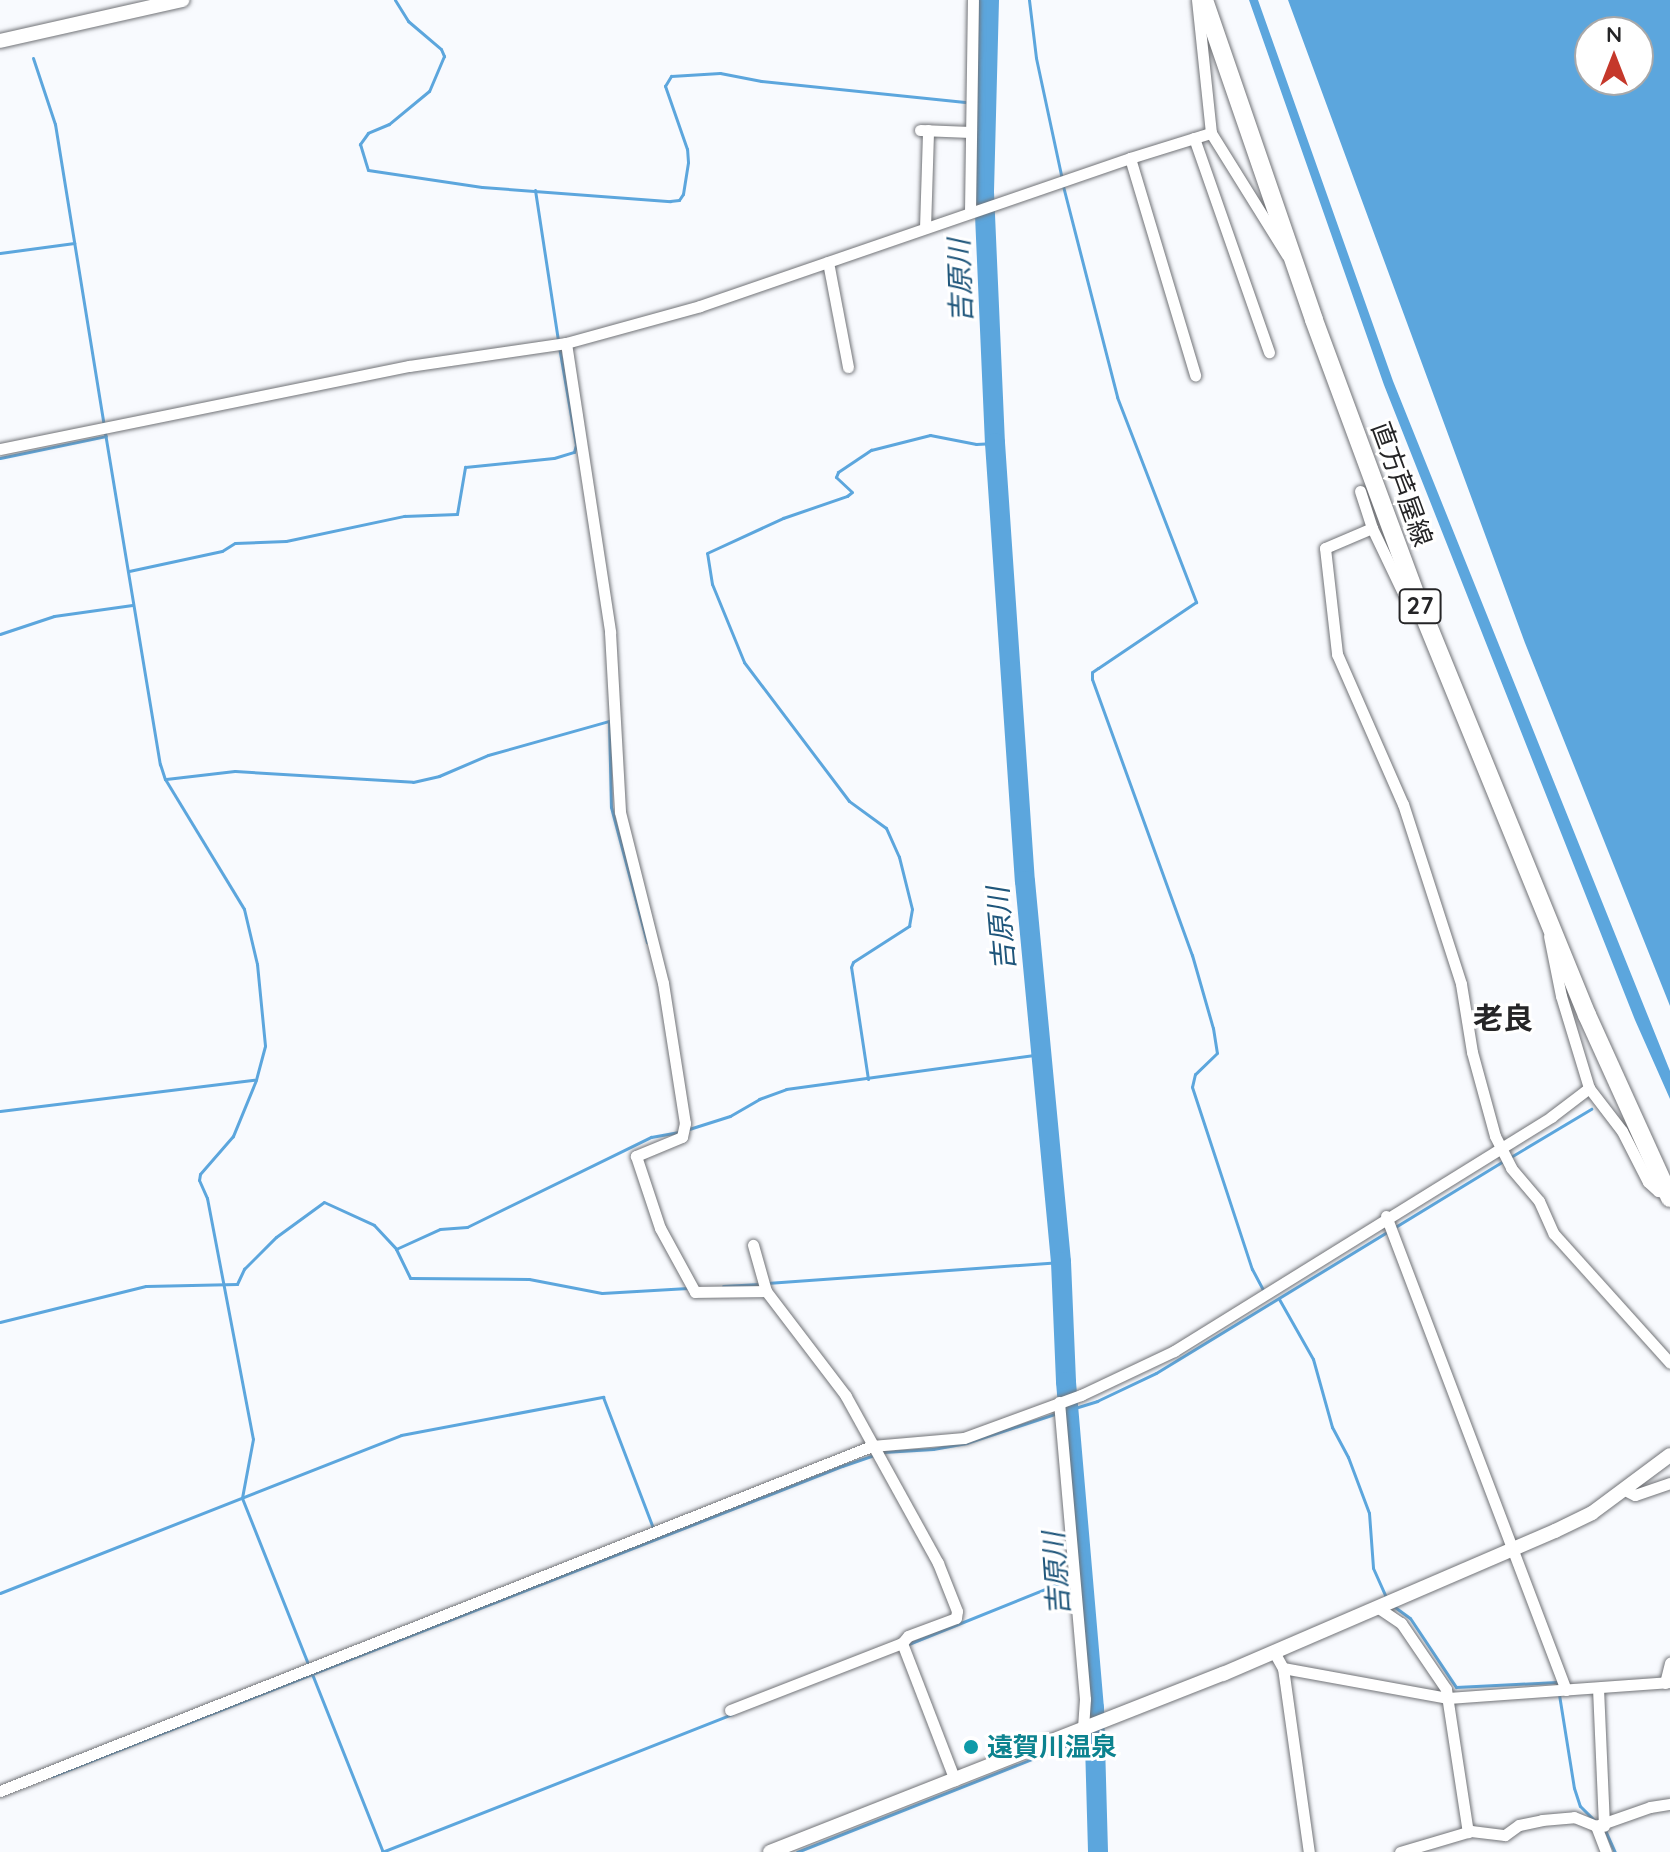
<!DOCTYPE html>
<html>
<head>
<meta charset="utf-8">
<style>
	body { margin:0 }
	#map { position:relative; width:1670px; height:1852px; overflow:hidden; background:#f8fafe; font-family:Quicksand,"Noto Sans JP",sans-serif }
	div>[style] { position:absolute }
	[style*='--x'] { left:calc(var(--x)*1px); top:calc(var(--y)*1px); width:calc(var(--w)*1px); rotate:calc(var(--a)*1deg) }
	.water>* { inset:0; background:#5ca6dd }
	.stream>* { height:3px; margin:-1.5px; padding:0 1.5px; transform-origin:1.5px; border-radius:1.5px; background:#5ca6dd }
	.river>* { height:20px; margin:-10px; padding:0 10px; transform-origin:10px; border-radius:10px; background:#5ca6dd }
	.roads { filter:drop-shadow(0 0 2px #717377) drop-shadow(0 0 2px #717377) }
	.minor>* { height:11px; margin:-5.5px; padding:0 5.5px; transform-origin:5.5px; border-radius:5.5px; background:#fff }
	.tertiary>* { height:14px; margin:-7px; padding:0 7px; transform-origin:7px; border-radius:7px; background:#fff }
	.primary>* { height:18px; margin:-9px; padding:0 9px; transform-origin:9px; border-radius:9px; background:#fff }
	.dots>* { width:22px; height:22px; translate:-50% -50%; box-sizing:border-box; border:4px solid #fff; border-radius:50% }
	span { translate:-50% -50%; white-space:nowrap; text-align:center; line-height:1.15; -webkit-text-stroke:6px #fff; paint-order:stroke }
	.shield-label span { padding:2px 6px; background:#fff; border:2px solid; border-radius:6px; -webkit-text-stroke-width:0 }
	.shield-label { font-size:24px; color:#252527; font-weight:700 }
	.street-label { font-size:26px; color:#252527 }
	.culture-label { font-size:26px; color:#0d838f; font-weight:700 }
	.left { translate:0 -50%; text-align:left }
	.water-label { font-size:28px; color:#1f567b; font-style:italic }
	.quarter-label { font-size:30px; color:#252527; font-weight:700 }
	.north { position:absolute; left:1574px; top:16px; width:80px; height:80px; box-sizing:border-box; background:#fff; border:2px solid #a8a8a9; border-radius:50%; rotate:0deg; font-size:22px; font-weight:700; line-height:32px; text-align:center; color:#252527 }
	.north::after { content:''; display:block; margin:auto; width:28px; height:36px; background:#c5382b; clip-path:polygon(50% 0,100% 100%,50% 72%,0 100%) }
</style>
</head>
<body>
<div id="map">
	<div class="water">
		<div style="clip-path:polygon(1249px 0,1258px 0,1393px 381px,1670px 1071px,1670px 1099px,1635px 1020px,1384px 385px)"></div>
		<div style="clip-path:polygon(evenodd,1288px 0,1670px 0,1670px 1006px,1525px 643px,1288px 0,1638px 32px,1638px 80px,1590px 80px,1590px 32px,1638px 32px)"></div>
	</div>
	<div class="stream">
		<div style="--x:395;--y:0;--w:25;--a:58"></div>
		<div style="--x:408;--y:21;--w:43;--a:40.3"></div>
		<div style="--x:441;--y:49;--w:8;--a:67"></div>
		<div style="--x:444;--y:56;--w:38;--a:113"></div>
		<div style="--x:429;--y:91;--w:52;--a:140.5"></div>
		<div style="--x:389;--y:124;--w:23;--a:157"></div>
		<div style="--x:368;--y:133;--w:14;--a:126"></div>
		<div style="--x:360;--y:144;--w:27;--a:73"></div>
		<div style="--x:368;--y:170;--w:115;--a:8.5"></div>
		<div style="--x:482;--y:187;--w:189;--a:4.3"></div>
		<div style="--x:670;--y:201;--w:9;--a:-6"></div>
		<div style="--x:679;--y:200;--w:7;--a:-56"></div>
		<div style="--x:683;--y:194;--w:32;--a:-81"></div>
		<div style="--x:688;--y:162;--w:13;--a:-94"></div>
		<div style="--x:687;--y:149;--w:67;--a:-109.2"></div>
		<div style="--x:665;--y:86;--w:12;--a:-59"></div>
		<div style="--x:671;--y:76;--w:49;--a:-3.5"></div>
		<div style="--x:720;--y:73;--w:42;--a:11"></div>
		<div style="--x:761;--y:81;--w:205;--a:5.9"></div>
		<div style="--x:1029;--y:0;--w:58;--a:83.1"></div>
		<div style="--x:1036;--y:58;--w:124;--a:77.9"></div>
		<div style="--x:33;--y:58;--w:70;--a:71.6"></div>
		<div style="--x:55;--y:124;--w:305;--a:80.8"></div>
		<div style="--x:1063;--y:186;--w:218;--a:75.6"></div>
		<div style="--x:1117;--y:397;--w:220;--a:68.9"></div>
		<div style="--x:1196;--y:602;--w:118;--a:146"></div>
		<div style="--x:1098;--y:668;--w:7;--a:146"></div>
		<div style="--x:1092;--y:672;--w:7;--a:90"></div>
		<div style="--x:1092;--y:679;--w:294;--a:70.1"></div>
		<div style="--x:1192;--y:955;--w:76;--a:74"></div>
		<div style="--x:1213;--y:1028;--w:25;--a:81"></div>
		<div style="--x:1217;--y:1053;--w:30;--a:136"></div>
		<div style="--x:1195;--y:1074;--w:13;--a:103"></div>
		<div style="--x:1192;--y:1087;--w:192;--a:71.8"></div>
		<div style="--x:1252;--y:1269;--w:24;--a:62"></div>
		<div style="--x:535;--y:190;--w:152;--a:81.3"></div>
		<div style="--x:0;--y:253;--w:75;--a:-7.7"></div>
		<div style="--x:105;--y:433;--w:336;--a:80.6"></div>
		<div style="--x:160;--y:764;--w:16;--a:72"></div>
		<div style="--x:165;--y:779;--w:152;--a:58.7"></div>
		<div style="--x:244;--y:909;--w:57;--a:76.7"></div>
		<div style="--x:257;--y:964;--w:82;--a:84.4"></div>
		<div style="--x:265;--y:1046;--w:35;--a:105"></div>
		<div style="--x:256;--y:1080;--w:61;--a:112.3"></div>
		<div style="--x:233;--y:1136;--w:50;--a:131"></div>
		<div style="--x:200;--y:1174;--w:6;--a:99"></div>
		<div style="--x:199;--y:1180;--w:20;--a:66"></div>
		<div style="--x:207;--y:1198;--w:245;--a:79.2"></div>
		<div style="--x:253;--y:1439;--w:60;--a:100.6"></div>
		<div style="--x:242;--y:1498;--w:381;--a:68.3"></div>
		<div style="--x:0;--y:458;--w:108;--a:-11.7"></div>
		<div style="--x:129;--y:571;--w:95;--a:-12.1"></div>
		<div style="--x:222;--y:551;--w:15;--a:-32"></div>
		<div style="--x:235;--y:543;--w:51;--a:-2.2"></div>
		<div style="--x:286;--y:541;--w:121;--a:-12"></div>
		<div style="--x:404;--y:516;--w:53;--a:-2.2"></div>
		<div style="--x:457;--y:514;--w:48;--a:-80.3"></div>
		<div style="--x:465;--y:467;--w:89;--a:-5.8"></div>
		<div style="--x:554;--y:458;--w:21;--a:-17"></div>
		<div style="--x:574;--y:452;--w:7;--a:-74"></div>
		<div style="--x:576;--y:445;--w:99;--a:-99.8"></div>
		<div style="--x:0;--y:634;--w:57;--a:-18.4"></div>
		<div style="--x:54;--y:616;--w:79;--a:-8"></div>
		<div style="--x:166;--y:779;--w:69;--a:-6.6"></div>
		<div style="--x:235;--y:771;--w:178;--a:3.5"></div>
		<div style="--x:413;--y:782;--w:27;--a:-13"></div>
		<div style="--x:439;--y:776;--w:53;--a:-23.2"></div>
		<div style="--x:488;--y:755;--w:126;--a:-15.7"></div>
		<div style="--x:609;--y:721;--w:86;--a:88.7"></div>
		<div style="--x:611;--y:807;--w:140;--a:75.1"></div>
		<div style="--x:868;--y:1079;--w:113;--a:-98.6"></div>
		<div style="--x:851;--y:967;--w:5;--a:-68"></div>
		<div style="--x:853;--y:962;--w:67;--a:-32.7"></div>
		<div style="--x:909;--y:926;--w:17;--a:-80"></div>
		<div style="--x:912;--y:909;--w:54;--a:-104"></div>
		<div style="--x:899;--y:857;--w:32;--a:-114"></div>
		<div style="--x:886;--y:828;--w:46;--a:-143.9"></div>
		<div style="--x:849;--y:801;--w:174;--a:-127.1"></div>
		<div style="--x:744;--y:662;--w:84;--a:-112.3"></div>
		<div style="--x:712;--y:584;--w:31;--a:-99"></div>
		<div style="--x:707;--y:553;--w:84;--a:-24.7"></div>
		<div style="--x:783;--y:518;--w:68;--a:-19"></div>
		<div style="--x:847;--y:496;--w:6;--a:-39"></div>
		<div style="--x:852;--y:492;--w:22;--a:-137"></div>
		<div style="--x:836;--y:477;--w:5;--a:-68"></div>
		<div style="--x:838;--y:472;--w:40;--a:-34"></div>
		<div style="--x:871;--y:450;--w:61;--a:-14.3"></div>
		<div style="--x:930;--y:435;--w:47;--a:11.1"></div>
		<div style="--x:976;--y:444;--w:19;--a:-3"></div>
		<div style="--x:0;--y:1111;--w:256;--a:-7"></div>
		<div style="--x:689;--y:1129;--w:43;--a:-17.6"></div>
		<div style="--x:730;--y:1116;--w:34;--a:-30"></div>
		<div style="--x:759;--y:1099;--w:29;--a:-20"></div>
		<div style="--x:786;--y:1089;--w:258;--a:-7.8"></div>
		<div style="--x:1509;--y:1158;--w:96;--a:-30.9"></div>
		<div style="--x:396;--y:1249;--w:32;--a:64"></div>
		<div style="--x:410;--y:1278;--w:119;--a:0.5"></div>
		<div style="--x:529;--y:1279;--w:74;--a:10.9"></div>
		<div style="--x:602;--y:1293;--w:86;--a:-3.3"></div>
		<div style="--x:767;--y:1283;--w:295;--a:-4.1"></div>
		<div style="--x:723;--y:1286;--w:37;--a:-3"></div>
		<div style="--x:1279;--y:1299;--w:69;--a:60.5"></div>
		<div style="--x:1313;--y:1359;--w:71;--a:74.4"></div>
		<div style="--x:1332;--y:1427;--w:34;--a:62"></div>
		<div style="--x:1348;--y:1457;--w:60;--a:69.4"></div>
		<div style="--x:1369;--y:1513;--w:55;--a:85.8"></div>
		<div style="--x:1373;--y:1568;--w:35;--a:66"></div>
		<div style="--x:0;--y:1322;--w:150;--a:-13.9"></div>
		<div style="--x:146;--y:1286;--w:91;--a:-1.3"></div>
		<div style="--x:237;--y:1284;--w:17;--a:-65"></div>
		<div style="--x:244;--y:1269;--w:45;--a:-45"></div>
		<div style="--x:276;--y:1237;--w:59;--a:-36.1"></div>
		<div style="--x:324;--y:1202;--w:55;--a:24.7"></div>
		<div style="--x:374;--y:1225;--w:33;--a:47"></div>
		<div style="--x:396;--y:1249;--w:48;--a:-24.4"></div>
		<div style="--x:440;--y:1229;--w:27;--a:-4"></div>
		<div style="--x:467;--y:1227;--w:205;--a:-26.1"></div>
		<div style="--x:651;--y:1137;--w:27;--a:-10"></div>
		<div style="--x:1065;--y:1411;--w:34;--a:-17"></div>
		<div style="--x:1097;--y:1401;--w:65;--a:-25.4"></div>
		<div style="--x:1156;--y:1373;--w:405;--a:-31.4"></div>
		<div style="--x:0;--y:1593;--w:431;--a:-21.5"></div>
		<div style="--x:401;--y:1435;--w:206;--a:-10.7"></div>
		<div style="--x:603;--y:1397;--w:140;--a:69.1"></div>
		<div style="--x:1392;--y:1605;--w:22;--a:36"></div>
		<div style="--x:1410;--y:1618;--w:83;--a:56.3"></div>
		<div style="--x:1456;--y:1687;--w:101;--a:-2.8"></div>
		<div style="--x:1557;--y:1682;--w:107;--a:80.9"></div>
		<div style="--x:1574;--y:1788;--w:19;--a:72"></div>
		<div style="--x:1580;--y:1806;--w:20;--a:45"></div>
		<div style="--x:906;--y:1645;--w:177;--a:-21.9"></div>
		<div style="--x:52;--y:1776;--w:849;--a:-21.43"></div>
		<div style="--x:842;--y:1466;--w:43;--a:-18.9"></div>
		<div style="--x:883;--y:1452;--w:50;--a:-3.4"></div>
		<div style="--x:933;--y:1449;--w:34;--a:-10"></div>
		<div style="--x:966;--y:1443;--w:97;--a:-18.1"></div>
		<div style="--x:1605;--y:1830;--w:24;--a:66"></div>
		<div style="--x:382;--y:1852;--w:376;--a:-21.5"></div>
		<div style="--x:797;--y:1852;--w:318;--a:-21.6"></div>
	</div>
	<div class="river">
		<div style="--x:989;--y:0;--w:192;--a:91.5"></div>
		<div style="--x:984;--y:192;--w:251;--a:87.5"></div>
		<div style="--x:995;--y:443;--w:439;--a:86.1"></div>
		<div style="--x:1025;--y:881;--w:383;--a:84.6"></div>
		<div style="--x:1061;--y:1262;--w:120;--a:87.6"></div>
		<div style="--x:1066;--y:1382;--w:327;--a:85.1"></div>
		<div style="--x:1094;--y:1708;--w:144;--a:88.4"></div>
	</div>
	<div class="roads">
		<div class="minor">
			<div style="--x:920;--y:130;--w:51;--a:2.2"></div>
			<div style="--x:1211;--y:133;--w:144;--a:58.1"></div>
			<div style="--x:1194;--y:138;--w:227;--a:70.7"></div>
			<div style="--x:1130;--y:158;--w:227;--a:73.3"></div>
			<div style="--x:970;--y:212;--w:212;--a:-89.2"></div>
			<div style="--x:925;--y:228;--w:98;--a:-88.2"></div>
			<div style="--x:828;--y:262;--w:107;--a:79.2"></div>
			<div style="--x:566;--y:343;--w:292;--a:81.3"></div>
			<div style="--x:610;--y:632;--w:180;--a:86.8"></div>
			<div style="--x:620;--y:812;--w:176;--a:75.9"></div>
			<div style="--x:663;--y:983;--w:142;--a:81.1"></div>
			<div style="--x:685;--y:1123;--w:14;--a:102"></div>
			<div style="--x:682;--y:1137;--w:50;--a:157.6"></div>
			<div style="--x:636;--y:1156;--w:76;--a:71.6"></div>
			<div style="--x:660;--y:1228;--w:73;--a:61.3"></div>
			<div style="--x:695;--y:1292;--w:71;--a:-0.8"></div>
			<div style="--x:0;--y:449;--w:417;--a:-11.5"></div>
			<div style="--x:409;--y:366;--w:159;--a:-8.3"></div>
			<div style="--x:566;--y:343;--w:139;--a:-15.4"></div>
			<div style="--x:700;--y:306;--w:455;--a:-19"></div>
			<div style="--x:1130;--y:158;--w:85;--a:-17.2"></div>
			<div style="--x:1211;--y:133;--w:134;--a:-96"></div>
			<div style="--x:1360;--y:491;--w:39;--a:72"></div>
			<div style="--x:1372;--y:528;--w:72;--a:64.5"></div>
			<div style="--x:1403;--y:593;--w:13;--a:13"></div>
			<div style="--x:1372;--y:528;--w:51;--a:156.9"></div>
			<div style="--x:1325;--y:548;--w:107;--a:83.5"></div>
			<div style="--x:1337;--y:654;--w:164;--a:66.3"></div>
			<div style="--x:1403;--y:804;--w:189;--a:72.1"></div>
			<div style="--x:1461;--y:984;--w:69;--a:80.8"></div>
			<div style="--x:1472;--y:1052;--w:87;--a:74.7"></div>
			<div style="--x:1495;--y:1136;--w:36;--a:63"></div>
			<div style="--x:1511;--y:1168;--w:43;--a:49.7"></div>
			<div style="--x:1539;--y:1201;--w:36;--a:66"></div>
			<div style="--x:1554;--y:1234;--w:173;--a:48"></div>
			<div style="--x:1589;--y:1088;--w:54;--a:52.5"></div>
			<div style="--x:1622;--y:1131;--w:57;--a:63"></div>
			<div style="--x:1648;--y:1182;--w:13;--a:42"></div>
			<div style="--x:1658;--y:1191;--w:9;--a:6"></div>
			<div style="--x:1386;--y:1216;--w:507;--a:69.21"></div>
			<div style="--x:1059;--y:1402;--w:298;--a:85"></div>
			<div style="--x:1085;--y:1699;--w:29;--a:94"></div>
			<div style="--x:1625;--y:1490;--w:11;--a:27"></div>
			<div style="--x:1635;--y:1495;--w:37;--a:-19"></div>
			<div style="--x:1377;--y:1607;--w:29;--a:34"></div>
			<div style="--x:1401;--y:1623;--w:80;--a:55.7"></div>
			<div style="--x:1446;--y:1689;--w:145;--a:81.3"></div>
			<div style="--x:902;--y:1643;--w:147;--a:68.9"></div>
			<div style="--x:1274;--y:1652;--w:18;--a:61"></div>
			<div style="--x:1283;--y:1668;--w:186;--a:82"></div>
			<div style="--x:1283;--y:1668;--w:168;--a:10.3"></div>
			<div style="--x:1448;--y:1698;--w:223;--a:-4.1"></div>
			<div style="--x:1665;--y:1683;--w:21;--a:-76"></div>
			<div style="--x:1598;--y:1688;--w:138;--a:87.5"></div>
			<div style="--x:730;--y:1710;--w:185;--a:-21.3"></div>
			<div style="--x:902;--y:1643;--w:9;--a:-49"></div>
			<div style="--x:908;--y:1636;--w:51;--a:-20.6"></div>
			<div style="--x:956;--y:1618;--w:7;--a:-82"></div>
			<div style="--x:957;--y:1611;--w:52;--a:-111.6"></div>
			<div style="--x:938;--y:1563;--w:191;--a:-118.9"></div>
			<div style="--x:846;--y:1396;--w:132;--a:-127.3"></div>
			<div style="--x:766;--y:1291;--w:48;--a:-105.8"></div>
			<div style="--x:0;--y:1791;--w:938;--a:-21.59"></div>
			<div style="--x:872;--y:1446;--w:92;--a:-5"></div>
			<div style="--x:964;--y:1438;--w:125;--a:-20.2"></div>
			<div style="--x:1081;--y:1395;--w:103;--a:-25.3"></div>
			<div style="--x:1174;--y:1351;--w:444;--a:-31.8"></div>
			<div style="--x:1551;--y:1117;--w:48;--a:-37.3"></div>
			<div style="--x:1589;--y:1088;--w:96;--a:-106.9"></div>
			<div style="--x:1561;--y:996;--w:61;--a:-101.3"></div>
			<div style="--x:1400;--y:1852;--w:74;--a:-16.5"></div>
			<div style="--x:1471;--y:1831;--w:34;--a:7"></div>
			<div style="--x:1505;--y:1835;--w:17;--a:-36"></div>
			<div style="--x:1519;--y:1825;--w:24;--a:-12"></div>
			<div style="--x:1542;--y:1820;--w:32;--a:-5"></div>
			<div style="--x:1574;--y:1817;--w:24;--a:22"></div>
			<div style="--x:1606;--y:1852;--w:28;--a:-111"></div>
			<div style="--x:1596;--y:1826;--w:57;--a:-19.4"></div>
			<div style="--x:1650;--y:1807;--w:20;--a:-9"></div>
		</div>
		<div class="tertiary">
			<div style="--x:0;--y:41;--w:187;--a:-12.7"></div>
			<div style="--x:770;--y:1852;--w:487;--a:-21.5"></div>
			<div style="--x:1223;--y:1674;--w:361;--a:-23.3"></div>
			<div style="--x:1555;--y:1531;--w:41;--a:-25.9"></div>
			<div style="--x:1592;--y:1513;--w:97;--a:-36.6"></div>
		</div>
		<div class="primary">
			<div style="--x:1204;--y:0;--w:338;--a:71"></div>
			<div style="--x:1314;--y:320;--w:294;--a:69.7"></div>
			<div style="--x:1416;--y:596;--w:453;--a:67.8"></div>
			<div style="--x:1587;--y:1015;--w:201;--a:65.6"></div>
		</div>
	</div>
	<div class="dots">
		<div style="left:971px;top:1747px;background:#0f9aa8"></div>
	</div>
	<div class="shield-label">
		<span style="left:1420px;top:606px">27</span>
	</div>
	<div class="street-label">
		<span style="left:1402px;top:484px;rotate:70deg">直方芦屋線</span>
	</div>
	<div class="culture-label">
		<span class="left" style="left:987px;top:1747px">遠賀川温泉</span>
	</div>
	<div class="water-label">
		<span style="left:960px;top:281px;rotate:-92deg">吉原川</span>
		<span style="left:1001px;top:929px;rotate:-95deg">吉原川</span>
		<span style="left:1056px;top:1574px;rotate:-94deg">吉原川</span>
	</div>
	<div class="quarter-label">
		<span style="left:1503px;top:1018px">老良</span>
	</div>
	<div class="north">N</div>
</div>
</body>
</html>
